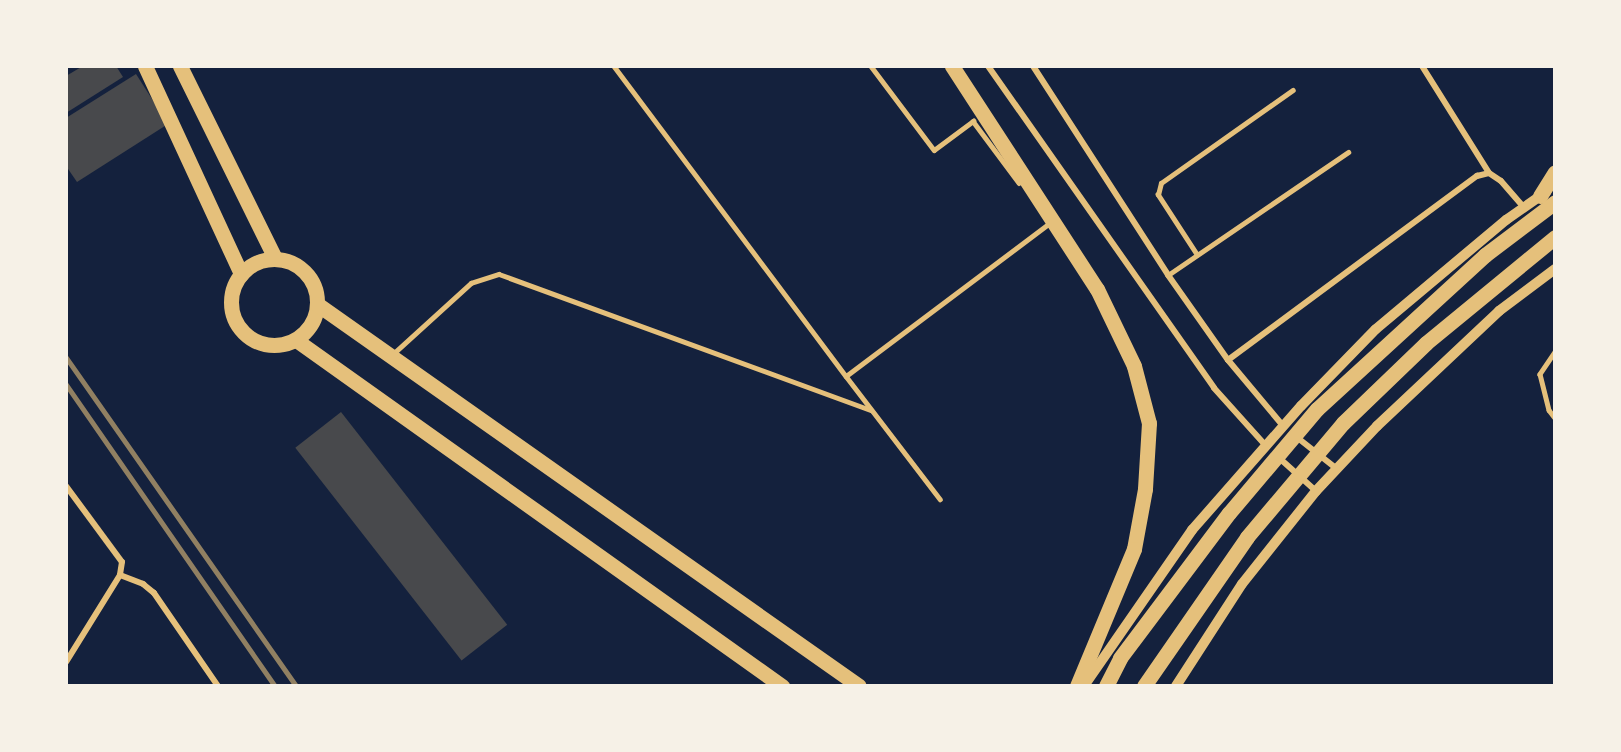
<!DOCTYPE html>
<html>
<head>
<meta charset="utf-8">
<style>
	body { margin:0 }
	#map { position:relative; width:1621px; height:752px; overflow:hidden; background:#14213d; font-family:"Source Sans 3",sans-serif }
	div>[style] { position:absolute }
	[style*='--x'] { left:calc(var(--x)*1px); top:calc(var(--y)*1px); width:calc(var(--w)*1px); rotate:calc(var(--a)*1deg) }
	.building>* { inset:0; background:#48494c; transform-origin:0 0 }
	.service>* { height:4.5px; margin:-2.25px; padding:0 2.25px; transform-origin:2.25px; border-radius:2.25px; background:#e5c07b }
	.minor>* { height:6px; margin:-3px; padding:0 3px; transform-origin:3px; border-radius:3px; background:#e5c07b }
	.tertiary>* { height:10px; margin:-5px; padding:0 5px; transform-origin:5px; border-radius:5px; background:#e5c07b }
	.primary>* { height:15px; margin:-7.5px; padding:0 7.5px; transform-origin:7.5px; border-radius:7.5px; background:#e5c07b }
	.primary>.ring { margin:-7.5px; padding:0; box-sizing:content-box; background:none; border:15px solid #e5c07b; border-radius:50% }
	.rail>* { height:4.5px; margin:-2.25px; padding:0 2.25px; transform-origin:2.25px; border-radius:2.25px; background:#918062 }
	span { translate:-50% -50%; white-space:nowrap; text-align:center; line-height:1.15; -webkit-text-stroke:6px #f6f1e7; paint-order:stroke }
	.frame { position:absolute; inset:0; border:68px solid #f6f1e7; pointer-events:none }
</style>
</head>
<body>
<div id="map">
	<div class="building">
		<div style="clip-path:polygon(83px 66px,116px 66px,123px 77px,66px 113px,66px 76px)"></div>
		<div style="clip-path:polygon(136px 74px,168px 124px,77px 182px,66px 166px,66px 118px)"></div>
		<div style="left:341px;top:412px;width:270px;height:58px;rotate:52deg"></div>
	</div>
	<div class="service">
		<div style="--x:614;--y:66;--w:387;--a:53.2"></div>
		<div style="--x:846;--y:376;--w:255;--a:-36.9"></div>
		<div style="--x:871;--y:66;--w:105;--a:53.1"></div>
		<div style="--x:934;--y:150;--w:49;--a:-36.6"></div>
		<div style="--x:973;--y:121;--w:77;--a:53.4"></div>
		<div style="--x:1197;--y:255;--w:72;--a:-123"></div>
		<div style="--x:1158;--y:195;--w:12;--a:-76"></div>
		<div style="--x:1161;--y:183;--w:161;--a:-35.2"></div>
		<div style="--x:1168;--y:275;--w:218;--a:-34.3"></div>
		<div style="--x:1555;--y:352;--w:27;--a:124"></div>
		<div style="--x:1540;--y:374;--w:37;--a:76"></div>
		<div style="--x:1549;--y:410;--w:10;--a:53"></div>
		<div style="--x:393;--y:354;--w:105;--a:-42.3"></div>
		<div style="--x:471;--y:283;--w:29;--a:-18"></div>
		<div style="--x:499;--y:274;--w:396;--a:20.1"></div>
		<div style="--x:846;--y:376;--w:155;--a:52.6"></div>
	</div>
	<div class="minor">
		<div style="--x:988;--y:66;--w:393;--a:54.9"></div>
		<div style="--x:1214;--y:388;--w:79;--a:48.1"></div>
		<div style="--x:1033;--y:66;--w:249;--a:57.1"></div>
		<div style="--x:1168;--y:275;--w:104;--a:54.8"></div>
		<div style="--x:1228;--y:360;--w:87;--a:50.1"></div>
		<div style="--x:1422;--y:66;--w:126;--a:57.9"></div>
		<div style="--x:1228;--y:360;--w:310;--a:-36.5"></div>
		<div style="--x:1477;--y:176;--w:12;--a:-14"></div>
		<div style="--x:1489;--y:173;--w:14;--a:34"></div>
		<div style="--x:1501;--y:181;--w:35;--a:49"></div>
		<div style="--x:1294;--y:435;--w:55;--a:38.3"></div>
		<div style="--x:1277;--y:456;--w:52;--a:41.9"></div>
		<div style="--x:66;--y:486;--w:94;--a:53.6"></div>
		<div style="--x:122;--y:562;--w:13;--a:99"></div>
		<div style="--x:120;--y:575;--w:102;--a:121.8"></div>
		<div style="--x:120;--y:575;--w:25;--a:21"></div>
		<div style="--x:143;--y:584;--w:14;--a:39"></div>
		<div style="--x:154;--y:593;--w:113;--a:55.5"></div>
	</div>
	<div class="tertiary">
		<div style="--x:1084;--y:686;--w:190;--a:-55.3"></div>
		<div style="--x:1192;--y:530;--w:165;--a:-48.7"></div>
		<div style="--x:1301;--y:406;--w:107;--a:-45.8"></div>
		<div style="--x:1376;--y:329;--w:170;--a:-40"></div>
		<div style="--x:1506;--y:220;--w:49;--a:-35"></div>
		<div style="--x:1176;--y:686;--w:121;--a:-57.1"></div>
		<div style="--x:1242;--y:584;--w:119;--a:-51.5"></div>
		<div style="--x:1316;--y:491;--w:89;--a:-46.8"></div>
		<div style="--x:1377;--y:426;--w:168;--a:-43.3"></div>
		<div style="--x:1499;--y:311;--w:70;--a:-36.9"></div>
	</div>
	<div class="primary">
		<div style="--x:145;--y:66;--w:229;--a:65.2"></div>
		<div style="--x:180;--y:66;--w:212;--a:63.7"></div>
		<div style="--x:952;--y:66;--w:266;--a:57"></div>
		<div style="--x:1097;--y:289;--w:85;--a:64.3"></div>
		<div style="--x:1134;--y:366;--w:59;--a:75.3"></div>
		<div style="--x:1149;--y:423;--w:66;--a:93.5"></div>
		<div style="--x:1145;--y:489;--w:61;--a:100.4"></div>
		<div style="--x:1134;--y:549;--w:148;--a:112.6"></div>
		<div style="--x:1540;--y:196;--w:28;--a:-58"></div>
		<div class="ring" style="left:231px;top:259px;width:71px;height:71px"></div>
		<div style="--x:317;--y:304;--w:663;--a:35.18"></div>
		<div style="--x:296;--y:340;--w:597;--a:35.45"></div>
		<div style="--x:1106;--y:686;--w:31;--a:-63"></div>
		<div style="--x:1120;--y:658;--w:181;--a:-53.1"></div>
		<div style="--x:1229;--y:513;--w:136;--a:-49.8"></div>
		<div style="--x:1317;--y:409;--w:228;--a:-42.5"></div>
		<div style="--x:1485;--y:255;--w:88;--a:-37.1"></div>
		<div style="--x:1144;--y:686;--w:181;--a:-55.3"></div>
		<div style="--x:1247;--y:537;--w:149;--a:-49.9"></div>
		<div style="--x:1343;--y:423;--w:115;--a:-43.9"></div>
		<div style="--x:1426;--y:343;--w:167;--a:-39.4"></div>
	</div>
	<div class="rail">
		<div style="--x:66;--y:357;--w:401;--a:55"></div>
		<div style="--x:66;--y:384;--w:367;--a:55.3"></div>
	</div>
	<div class="frame"></div>
</div>
</body>
</html>
